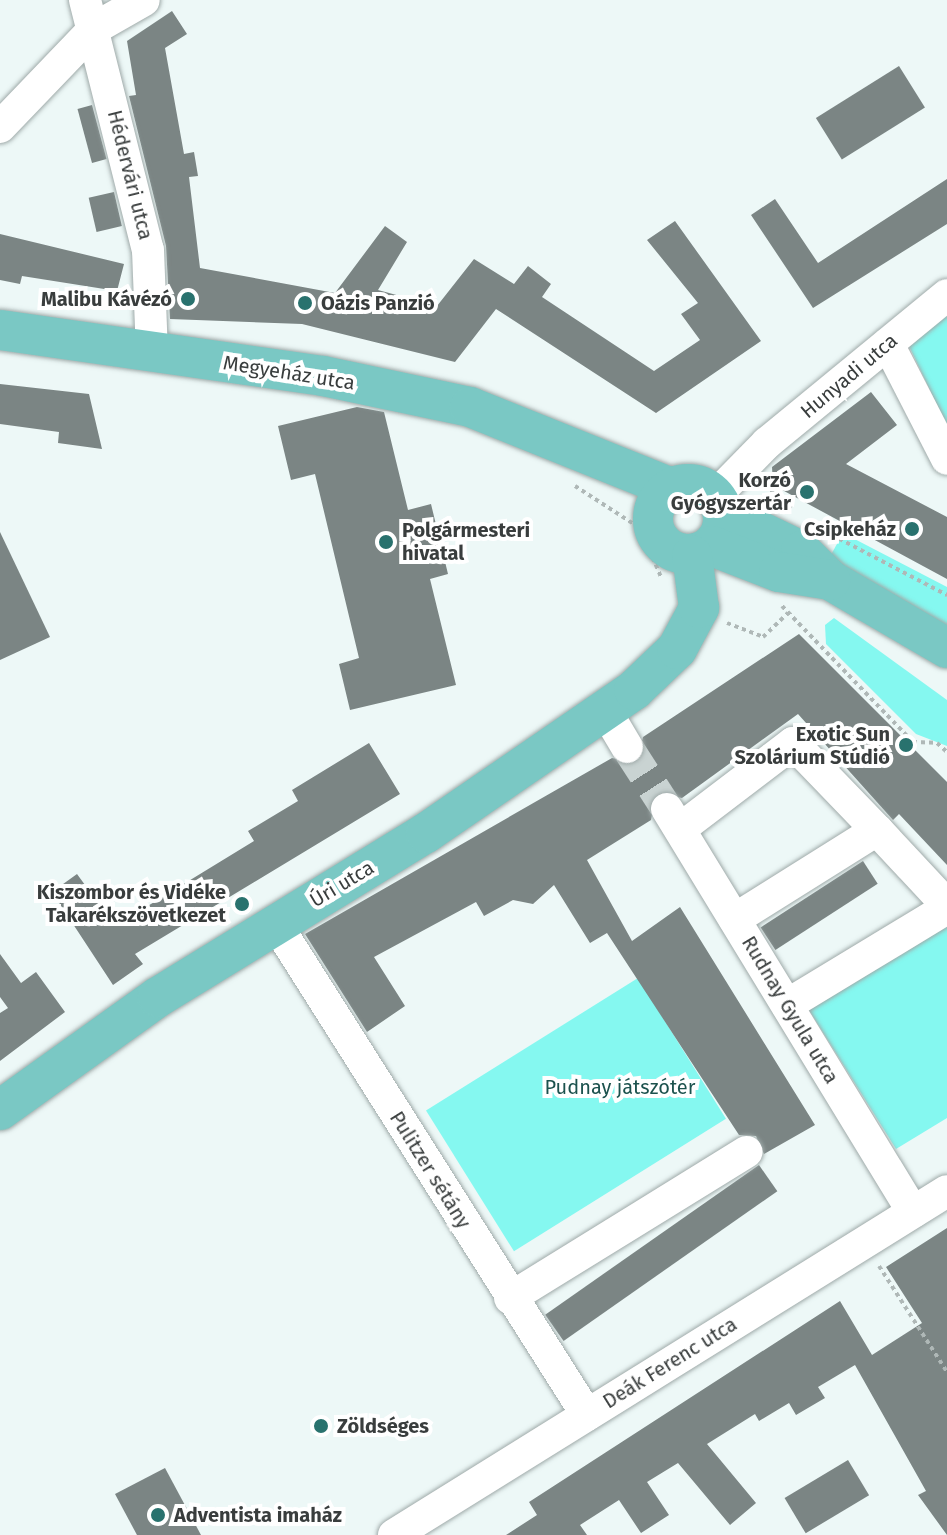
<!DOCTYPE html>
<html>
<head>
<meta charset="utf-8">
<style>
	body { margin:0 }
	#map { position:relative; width:947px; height:1535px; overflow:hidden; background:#edf8f7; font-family:"Fira Sans",sans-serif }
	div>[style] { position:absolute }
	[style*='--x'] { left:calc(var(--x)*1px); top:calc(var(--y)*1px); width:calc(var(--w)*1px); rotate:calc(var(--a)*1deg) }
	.green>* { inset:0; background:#85f8f0; transform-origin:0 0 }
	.building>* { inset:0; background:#7b8584; transform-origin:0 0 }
	.minor-tunnel>* { height:32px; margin-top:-16px; transform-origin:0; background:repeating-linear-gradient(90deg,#c9d3d2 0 32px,transparent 0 48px) }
	.path>* { height:4px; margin-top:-2px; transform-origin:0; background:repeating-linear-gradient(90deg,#afb8b7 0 4px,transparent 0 8px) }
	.roads { filter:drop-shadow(0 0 2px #9faaa9) drop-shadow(0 0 2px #9faaa9) }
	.minor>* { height:32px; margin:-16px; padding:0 16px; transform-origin:16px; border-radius:16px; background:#fff }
	.major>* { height:40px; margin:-20px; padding:0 20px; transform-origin:20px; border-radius:20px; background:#7ac8c4 }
	.major>.ring { margin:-20px; padding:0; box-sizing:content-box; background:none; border:40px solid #7ac8c4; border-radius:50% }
	.dots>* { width:22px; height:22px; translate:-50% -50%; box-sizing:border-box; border:4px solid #fff; border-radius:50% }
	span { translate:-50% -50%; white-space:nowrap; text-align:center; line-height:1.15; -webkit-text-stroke:8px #fff; paint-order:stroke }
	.street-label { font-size:20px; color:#393d3d }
	.poi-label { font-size:20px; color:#393d3d; font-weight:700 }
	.right { translate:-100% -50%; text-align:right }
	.left { translate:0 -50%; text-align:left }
	.park-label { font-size:20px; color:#1c524e }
</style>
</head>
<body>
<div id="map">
	<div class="green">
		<div style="clip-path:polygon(947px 315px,947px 426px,909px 346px)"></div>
		<div style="clip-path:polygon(843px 533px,947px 587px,947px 629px,827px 562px)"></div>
		<div style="clip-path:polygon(834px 618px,947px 700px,947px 746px,916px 734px,826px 644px,825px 625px)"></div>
		<div style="clip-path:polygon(947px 925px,947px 1118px,896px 1149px,809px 1010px)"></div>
		<div style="left:638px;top:978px;width:166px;height:250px;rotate:58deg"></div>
	</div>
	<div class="building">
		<div style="clip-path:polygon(172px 11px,187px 34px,165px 48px,184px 154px,194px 152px,198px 176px,189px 177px,200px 268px,335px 293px,385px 226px,407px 242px,378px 290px,437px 306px,474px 259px,514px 284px,528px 266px,551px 284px,542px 297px,654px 371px,700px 340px,681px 314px,698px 303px,647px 240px,675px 221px,761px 341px,656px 413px,496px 309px,455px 362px,302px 324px,170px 319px,166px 246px,129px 96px,136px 95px,127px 41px)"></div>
		<div style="left:899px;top:66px;width:49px;height:98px;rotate:58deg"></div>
		<div style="left:92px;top:105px;width:56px;height:15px;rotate:75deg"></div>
		<div style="clip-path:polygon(947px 179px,947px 224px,813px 308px,751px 215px,775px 199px,818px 263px)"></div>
		<div style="left:114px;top:192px;width:35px;height:26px;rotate:77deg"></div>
		<div style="clip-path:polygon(0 234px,124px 264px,117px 291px,22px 276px,20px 284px,0 280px)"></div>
		<div style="clip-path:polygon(0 384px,89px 394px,102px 449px,58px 443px,59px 432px,0 424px)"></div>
		<div style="clip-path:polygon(871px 392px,897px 425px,846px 464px,947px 517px,947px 579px,773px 485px,772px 467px)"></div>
		<div style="clip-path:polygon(357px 407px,384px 412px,408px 510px,431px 504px,448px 574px,430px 579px,456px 685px,350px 710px,339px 664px,359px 658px,315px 474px,291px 480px,278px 426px)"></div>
		<div style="clip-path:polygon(0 532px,50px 637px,0 660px)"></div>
		<div style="clip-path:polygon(799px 634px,947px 782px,947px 865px,899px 814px,893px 820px,798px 714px,682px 798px,656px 793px,651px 820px,587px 860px,632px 941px,680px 907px,815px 1125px,764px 1154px,756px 1136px,739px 1135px,607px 933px,590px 943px,554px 885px,533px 904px,513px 900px,484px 916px,476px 902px,374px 957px,405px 1006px,367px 1032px,305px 934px,612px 758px,637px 763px,643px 737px)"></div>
		<div style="clip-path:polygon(369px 743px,400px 794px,135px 954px,143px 964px,113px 985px,52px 892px,77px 874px,115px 926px,254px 841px,248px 831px,298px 801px,292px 790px)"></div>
		<div style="left:863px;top:861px;width:27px;height:122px;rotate:57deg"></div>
		<div style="clip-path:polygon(0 954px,21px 983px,36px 972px,65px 1012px,0 1061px,0 1013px,8px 1008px,0 997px)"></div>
		<div style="left:759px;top:1165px;width:32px;height:261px;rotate:55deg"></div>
		<div style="clip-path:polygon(947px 1228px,947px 1535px,918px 1495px,926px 1491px,855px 1365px,818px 1387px,825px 1398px,796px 1415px,789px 1403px,759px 1421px,755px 1414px,707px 1444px,756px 1503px,730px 1525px,678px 1463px,647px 1482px,669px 1515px,641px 1533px,619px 1500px,580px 1525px,587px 1535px,506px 1535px,537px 1515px,529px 1502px,840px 1301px,872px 1355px,922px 1323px,886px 1267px)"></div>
		<div style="left:848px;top:1460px;width:41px;height:74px;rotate:59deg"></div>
		<div style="clip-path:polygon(165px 1468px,201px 1535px,137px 1535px,115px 1494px)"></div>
	</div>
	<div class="minor-tunnel">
		<div style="--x:627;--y:747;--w:74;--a:57.2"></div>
	</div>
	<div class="path">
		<div style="--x:765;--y:485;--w:35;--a:41"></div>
		<div style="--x:575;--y:486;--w:77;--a:32.9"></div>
		<div style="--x:640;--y:528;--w:53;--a:66.8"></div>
		<div style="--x:832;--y:535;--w:130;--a:27.6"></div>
		<div style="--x:782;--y:606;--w:189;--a:46.1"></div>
		<div style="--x:913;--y:742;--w:24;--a:2"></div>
		<div style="--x:937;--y:743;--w:13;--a:42"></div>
		<div style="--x:727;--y:623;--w:39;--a:21"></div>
		<div style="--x:763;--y:637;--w:35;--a:-44"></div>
		<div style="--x:879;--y:1266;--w:126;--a:57.3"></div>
	</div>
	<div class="roads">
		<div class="minor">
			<div style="--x:85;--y:0;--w:258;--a:75.9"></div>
			<div style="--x:148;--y:250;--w:103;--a:87.8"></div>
			<div style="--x:0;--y:127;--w:137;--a:-46.2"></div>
			<div style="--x:95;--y:28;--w:56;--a:-29.7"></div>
			<div style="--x:888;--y:344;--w:129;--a:62.8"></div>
			<div style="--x:716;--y:495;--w:73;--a:-45.6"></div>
			<div style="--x:767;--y:443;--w:233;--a:-39.4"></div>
			<div style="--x:605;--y:710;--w:43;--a:59.3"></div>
			<div style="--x:667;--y:809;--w:472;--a:58.6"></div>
			<div style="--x:680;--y:829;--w:142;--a:-37.3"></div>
			<div style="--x:793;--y:743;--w:121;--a:46"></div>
			<div style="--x:877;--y:830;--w:168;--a:147.9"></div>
			<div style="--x:877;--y:830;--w:103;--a:47"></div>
			<div style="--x:276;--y:924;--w:581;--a:57.65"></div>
			<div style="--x:787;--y:1005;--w:187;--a:-31.2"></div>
			<div style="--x:510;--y:1298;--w:278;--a:-31.7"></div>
			<div style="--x:394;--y:1535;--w:651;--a:-31.88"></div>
		</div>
		<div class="major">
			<div style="--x:0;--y:330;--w:326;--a:8.1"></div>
			<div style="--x:323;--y:376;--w:150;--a:11.9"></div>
			<div style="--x:470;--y:407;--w:217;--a:21.9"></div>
			<div class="ring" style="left:653px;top:484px;width:30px;height:30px"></div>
			<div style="--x:724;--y:514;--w:85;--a:25.7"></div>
			<div style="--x:801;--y:551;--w:41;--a:45"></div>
			<div style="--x:830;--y:580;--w:135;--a:30.2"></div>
			<div style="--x:712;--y:546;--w:72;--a:21.2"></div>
			<div style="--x:779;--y:572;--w:52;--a:8.9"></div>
			<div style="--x:0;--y:1110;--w:194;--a:-35.6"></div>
			<div style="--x:158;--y:997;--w:314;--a:-31.5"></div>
			<div style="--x:426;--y:833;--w:252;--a:-34.5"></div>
			<div style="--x:634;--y:690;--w:59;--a:-43.6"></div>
			<div style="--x:677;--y:649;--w:47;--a:-61.8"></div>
			<div style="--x:699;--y:608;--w:53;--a:-97.5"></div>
		</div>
	</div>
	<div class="dots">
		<div style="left:188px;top:299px;background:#29726e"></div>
		<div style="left:305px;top:303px;background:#29726e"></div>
		<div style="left:807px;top:492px;background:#29726e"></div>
		<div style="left:912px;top:529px;background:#29726e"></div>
		<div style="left:386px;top:542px;background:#29726e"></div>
		<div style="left:906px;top:745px;background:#29726e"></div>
		<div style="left:242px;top:904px;background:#29726e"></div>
		<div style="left:321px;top:1426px;background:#29726e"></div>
		<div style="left:158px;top:1515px;background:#29726e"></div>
	</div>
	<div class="street-label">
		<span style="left:130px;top:175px;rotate:76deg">Hédervári utca</span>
		<span style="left:289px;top:373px;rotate:9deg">Megyeház utca</span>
		<span style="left:849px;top:376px;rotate:-40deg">Hunyadi utca</span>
		<span style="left:342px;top:884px;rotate:-31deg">Úri utca</span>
		<span style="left:790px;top:1010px;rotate:59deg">Rudnay Gyula utca</span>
		<span style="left:430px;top:1170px;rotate:58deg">Pulitzer sétány</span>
		<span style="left:670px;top:1363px;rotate:-32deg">Deák Ferenc utca</span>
	</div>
	<div class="poi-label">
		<span class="right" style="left:172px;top:299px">Malibu Kávézó</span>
		<span class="left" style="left:321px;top:303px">Oázis Panzió</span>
		<span class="right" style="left:791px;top:492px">Korzó<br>Gyógyszertár</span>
		<span class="right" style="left:896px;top:529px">Csipkeház</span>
		<span class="left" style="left:402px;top:542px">Polgármesteri<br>hivatal</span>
		<span class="right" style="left:890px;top:746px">Exotic Sun<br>Szolárium Stúdió</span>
		<span class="right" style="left:226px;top:904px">Kiszombor és Vidéke<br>Takarékszövetkezet</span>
		<span class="left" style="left:337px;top:1426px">Zöldséges</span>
		<span class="left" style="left:174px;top:1515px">Adventista imaház</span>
	</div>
	<div class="park-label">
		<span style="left:620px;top:1087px">Pudnay játszótér</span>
	</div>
</div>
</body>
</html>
